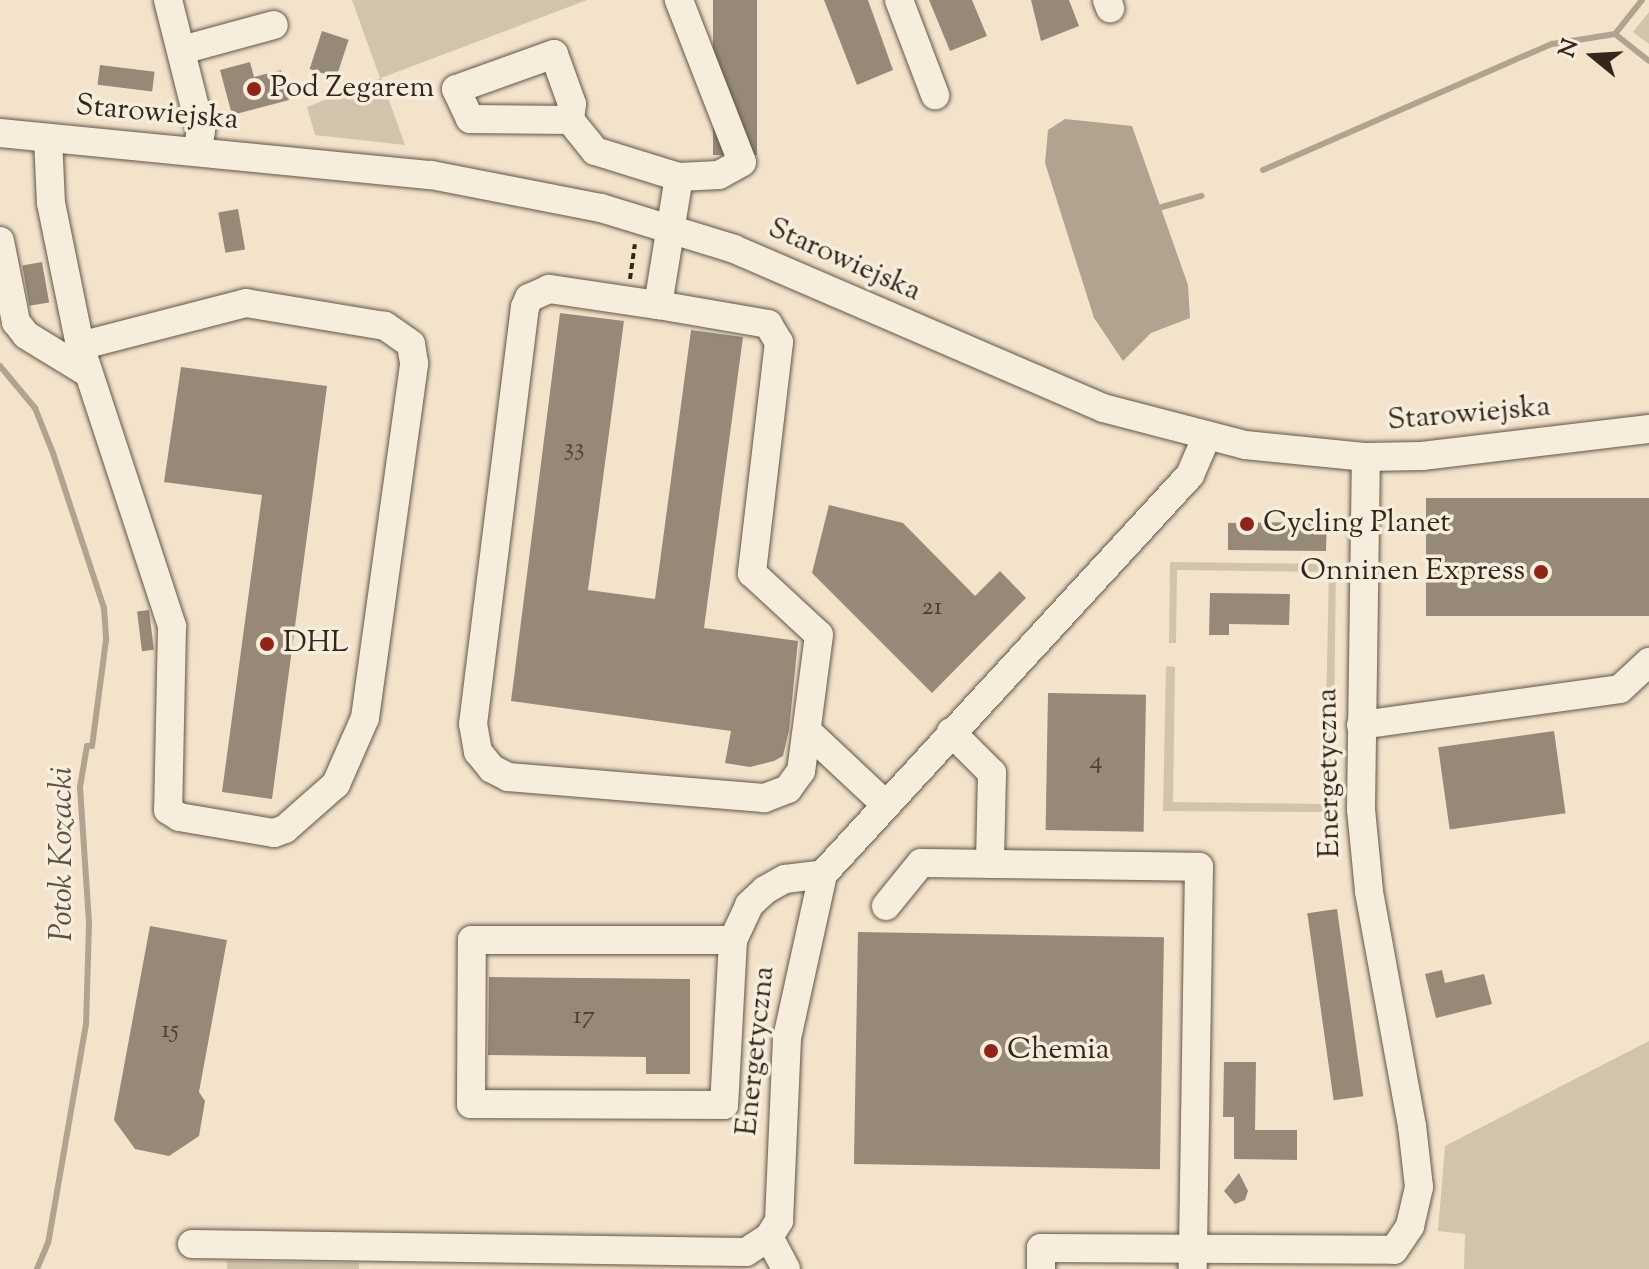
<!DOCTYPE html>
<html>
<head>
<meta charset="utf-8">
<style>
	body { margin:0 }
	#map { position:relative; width:1649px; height:1269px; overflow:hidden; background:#f3e3cb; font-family:"Sorts Mill Goudy",serif }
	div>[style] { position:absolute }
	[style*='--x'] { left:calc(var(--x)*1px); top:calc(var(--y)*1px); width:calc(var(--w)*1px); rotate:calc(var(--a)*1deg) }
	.green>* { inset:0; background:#d2c3ad }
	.water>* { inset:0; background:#b2a390 }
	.stream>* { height:6px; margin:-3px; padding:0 3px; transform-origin:3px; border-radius:3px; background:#b2a390 }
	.building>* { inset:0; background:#978977; transform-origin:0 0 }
	.path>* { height:4px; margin-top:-2px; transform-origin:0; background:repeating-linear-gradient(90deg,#33271c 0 6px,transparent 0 10px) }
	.roads { filter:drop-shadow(0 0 2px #635648) drop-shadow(0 0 2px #635648) }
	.minor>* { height:28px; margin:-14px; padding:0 14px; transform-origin:14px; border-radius:14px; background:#f7eddd }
	.dots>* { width:22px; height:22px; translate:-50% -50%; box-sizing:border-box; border:4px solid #f7eddd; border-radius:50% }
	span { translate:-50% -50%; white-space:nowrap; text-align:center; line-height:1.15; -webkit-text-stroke:7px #f7eddd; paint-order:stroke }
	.number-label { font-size:26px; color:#4c4033 }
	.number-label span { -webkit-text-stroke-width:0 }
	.poi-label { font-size:30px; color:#33271c }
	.left { translate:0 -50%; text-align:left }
	.right { translate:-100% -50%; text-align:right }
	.street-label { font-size:30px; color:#33271c }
	.water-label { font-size:32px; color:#5f5245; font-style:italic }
	.north { position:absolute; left:1553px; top:16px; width:80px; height:80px; -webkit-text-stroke:6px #f7eddd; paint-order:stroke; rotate:288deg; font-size:22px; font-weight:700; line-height:32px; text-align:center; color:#33271c }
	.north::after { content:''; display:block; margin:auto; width:28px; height:36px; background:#33271c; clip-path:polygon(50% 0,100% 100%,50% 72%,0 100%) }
</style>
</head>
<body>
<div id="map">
	<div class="green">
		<div style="clip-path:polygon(352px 0,587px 0,381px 78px,405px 145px,315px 135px,307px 107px,380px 78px)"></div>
		<div style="clip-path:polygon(1649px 12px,1649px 44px,1633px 32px)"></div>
		<div style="clip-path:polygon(1170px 562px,1336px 564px,1333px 812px,1163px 811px,1166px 666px,1175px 667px,1173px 802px,1324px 804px,1329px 572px,1177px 570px,1176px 643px,1169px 643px)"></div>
		<div style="clip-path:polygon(1649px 1041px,1649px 1269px,1464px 1269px,1465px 1234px,1438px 1231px,1445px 1146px)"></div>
		<div style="clip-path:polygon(227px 1261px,359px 1263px,359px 1269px,227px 1269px)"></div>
	</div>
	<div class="water">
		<div style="clip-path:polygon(1065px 119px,1132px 126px,1188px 285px,1190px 318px,1151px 333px,1123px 361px,1094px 318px,1045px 163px,1048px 130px)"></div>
	</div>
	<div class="stream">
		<div style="--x:1615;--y:34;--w:43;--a:38.5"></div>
		<div style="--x:1263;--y:170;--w:315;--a:-23.6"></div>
		<div style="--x:1552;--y:44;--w:64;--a:-9"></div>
		<div style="--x:1615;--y:34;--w:43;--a:-51.5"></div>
		<div style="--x:1162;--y:207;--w:41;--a:-15.8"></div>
		<div style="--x:0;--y:366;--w:55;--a:50.2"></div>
		<div style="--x:35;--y:408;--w:48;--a:68.2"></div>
		<div style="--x:53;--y:453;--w:163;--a:71.8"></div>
		<div style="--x:104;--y:608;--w:32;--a:86"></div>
		<div style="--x:106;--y:640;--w:107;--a:97.5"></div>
		<div style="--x:92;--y:746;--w:5;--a:180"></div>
		<div style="--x:87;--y:746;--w:42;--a:99.7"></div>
		<div style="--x:80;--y:787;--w:137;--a:86.2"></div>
		<div style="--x:89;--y:924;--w:100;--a:91.7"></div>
		<div style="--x:86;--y:1024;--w:222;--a:99.8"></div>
		<div style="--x:48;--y:1243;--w:28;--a:113"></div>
	</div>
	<div class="building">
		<div style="left:713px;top:0;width:44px;height:155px"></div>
		<div style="clip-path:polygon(824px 0,868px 0,893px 70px,857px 85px)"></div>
		<div style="clip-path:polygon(929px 0,972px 0,987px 36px,950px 51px)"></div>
		<div style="clip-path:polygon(1031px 0,1069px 0,1079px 26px,1041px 41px)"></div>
		<div style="left:322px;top:31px;width:28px;height:40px;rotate:18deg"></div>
		<div style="clip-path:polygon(250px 62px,254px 77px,281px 70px,289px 100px,232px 115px,220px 70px)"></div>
		<div style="left:100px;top:65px;width:55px;height:20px;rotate:7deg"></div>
		<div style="left:238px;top:209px;width:41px;height:20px;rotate:80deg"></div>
		<div style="left:42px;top:262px;width:41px;height:20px;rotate:80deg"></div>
		<div style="clip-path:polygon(560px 313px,624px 321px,588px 590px,655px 599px,691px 330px,743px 337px,704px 628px,798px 641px,789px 730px,783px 756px,774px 761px,750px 767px,725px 763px,731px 731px,511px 701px)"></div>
		<div style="clip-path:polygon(181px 367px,327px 386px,272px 799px,222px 792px,262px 495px,164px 482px)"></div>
		<div style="left:1649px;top:498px;width:118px;height:223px;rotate:90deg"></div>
		<div style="clip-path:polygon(829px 505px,903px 523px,975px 596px,1000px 571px,1026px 598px,932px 693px,812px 573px)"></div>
		<div style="clip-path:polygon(1310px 516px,1327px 516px,1326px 551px,1228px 550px,1228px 523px,1310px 522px)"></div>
		<div style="clip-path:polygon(1210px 593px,1290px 594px,1289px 625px,1229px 624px,1229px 635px,1209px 635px)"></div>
		<div style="left:149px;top:610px;width:40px;height:12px;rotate:83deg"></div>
		<div style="left:1048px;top:693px;width:98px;height:137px;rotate:1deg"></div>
		<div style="left:1554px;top:731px;width:83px;height:117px;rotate:82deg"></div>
		<div style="left:1337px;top:909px;width:189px;height:30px;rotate:82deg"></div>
		<div style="clip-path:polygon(150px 926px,227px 940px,199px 1092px,205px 1101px,199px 1136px,169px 1156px,135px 1149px,114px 1120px)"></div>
		<div style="left:858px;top:932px;width:306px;height:232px;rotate:1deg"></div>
		<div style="clip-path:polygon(1442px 970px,1445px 983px,1484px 974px,1492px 1004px,1436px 1018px,1425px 974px)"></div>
		<div style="clip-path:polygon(489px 977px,690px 979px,690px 1074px,646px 1074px,646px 1057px,488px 1055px)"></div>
		<div style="clip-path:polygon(1224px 1062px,1256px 1062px,1255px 1130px,1297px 1130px,1297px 1160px,1234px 1159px,1234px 1117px,1223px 1117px)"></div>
		<div style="clip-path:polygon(1239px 1173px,1248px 1191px,1245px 1200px,1235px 1204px,1224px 1191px)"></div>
	</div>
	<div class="path">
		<div style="--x:630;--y:279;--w:35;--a:-82"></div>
	</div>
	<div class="roads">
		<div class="minor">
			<div style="--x:168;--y:0;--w:135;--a:75.9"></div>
			<div style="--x:201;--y:131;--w:20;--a:101"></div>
			<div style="--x:899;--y:0;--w:102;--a:69.2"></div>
			<div style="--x:1107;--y:0;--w:9;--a:69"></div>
			<div style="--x:182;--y:50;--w:95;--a:-15.2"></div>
			<div style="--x:570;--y:120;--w:16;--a:-83"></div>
			<div style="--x:572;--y:104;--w:53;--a:-109.8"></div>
			<div style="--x:554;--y:54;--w:104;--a:160.3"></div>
			<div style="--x:456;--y:89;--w:33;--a:65"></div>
			<div style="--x:470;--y:119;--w:100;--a:0.6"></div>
			<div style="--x:570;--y:120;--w:40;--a:51"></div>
			<div style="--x:595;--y:151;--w:88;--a:17.2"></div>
			<div style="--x:679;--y:177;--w:40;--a:-2.9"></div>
			<div style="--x:719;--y:175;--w:26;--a:-29"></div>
			<div style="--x:742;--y:162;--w:174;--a:-111.3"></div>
			<div style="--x:0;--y:133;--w:433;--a:5.6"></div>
			<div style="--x:431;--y:175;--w:173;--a:11"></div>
			<div style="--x:601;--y:208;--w:139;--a:17.1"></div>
			<div style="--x:734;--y:249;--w:402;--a:23.3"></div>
			<div style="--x:1103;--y:408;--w:147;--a:14.6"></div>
			<div style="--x:1245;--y:445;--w:122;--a:5.7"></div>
			<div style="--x:1366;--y:457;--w:56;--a:-1"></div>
			<div style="--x:1422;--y:456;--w:229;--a:-6.8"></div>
			<div style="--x:48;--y:138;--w:65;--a:87.4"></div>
			<div style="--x:51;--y:203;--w:146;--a:78.5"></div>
			<div style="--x:80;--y:346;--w:295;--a:71.8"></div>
			<div style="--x:172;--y:626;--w:184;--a:91.2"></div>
			<div style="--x:168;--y:810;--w:13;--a:32"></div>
			<div style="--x:179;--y:817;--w:96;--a:9.6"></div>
			<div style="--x:274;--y:833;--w:12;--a:-20"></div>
			<div style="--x:285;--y:829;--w:68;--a:-41.4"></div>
			<div style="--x:336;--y:784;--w:72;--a:-66.3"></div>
			<div style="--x:365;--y:718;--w:358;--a:-82.1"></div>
			<div style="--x:414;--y:363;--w:19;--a:-99"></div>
			<div style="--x:411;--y:344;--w:32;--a:-145"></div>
			<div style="--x:385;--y:326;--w:141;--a:-170.6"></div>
			<div style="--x:246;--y:303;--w:171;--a:165.5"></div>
			<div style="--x:0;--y:241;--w:83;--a:78.8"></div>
			<div style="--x:16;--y:322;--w:16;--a:52"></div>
			<div style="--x:26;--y:335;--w:73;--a:31.5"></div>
			<div style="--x:658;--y:305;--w:112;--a:9.8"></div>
			<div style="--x:768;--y:324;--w:21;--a:59"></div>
			<div style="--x:779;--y:342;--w:233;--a:96.7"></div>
			<div style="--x:752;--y:573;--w:91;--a:42.8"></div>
			<div style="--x:819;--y:635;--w:137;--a:97.5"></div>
			<div style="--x:801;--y:771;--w:22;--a:126"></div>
			<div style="--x:788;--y:789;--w:26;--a:159"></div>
			<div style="--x:764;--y:798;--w:257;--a:-175.3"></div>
			<div style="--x:508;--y:777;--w:18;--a:-153"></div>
			<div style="--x:492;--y:769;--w:22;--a:-129"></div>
			<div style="--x:478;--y:752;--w:28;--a:-100"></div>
			<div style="--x:473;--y:724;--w:420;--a:-82.9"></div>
			<div style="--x:525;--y:307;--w:10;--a:-66"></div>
			<div style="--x:529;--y:298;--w:22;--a:-24"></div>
			<div style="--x:549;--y:289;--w:110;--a:8.4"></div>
			<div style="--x:658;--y:305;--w:130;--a:-80.7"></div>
			<div style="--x:1361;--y:725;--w:261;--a:-7.9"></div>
			<div style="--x:1620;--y:689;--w:40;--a:-43"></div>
			<div style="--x:807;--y:731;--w:107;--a:43.1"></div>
			<div style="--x:951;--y:732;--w:58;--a:45"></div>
			<div style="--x:992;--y:773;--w:91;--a:91.3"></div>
			<div style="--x:886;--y:906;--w:55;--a:-50.9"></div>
			<div style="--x:921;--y:863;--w:278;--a:0.8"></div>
			<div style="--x:1199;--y:867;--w:402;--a:90.9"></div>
			<div style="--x:733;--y:940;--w:165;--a:93.1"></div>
			<div style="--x:724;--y:1105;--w:253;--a:-179.8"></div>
			<div style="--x:471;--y:1104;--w:164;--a:-89.7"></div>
			<div style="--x:472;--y:940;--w:261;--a:0"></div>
			<div style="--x:733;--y:940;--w:38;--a:-65"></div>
			<div style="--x:749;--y:905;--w:22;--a:-43"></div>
			<div style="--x:765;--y:890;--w:23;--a:-29"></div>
			<div style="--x:785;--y:879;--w:38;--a:-7"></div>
			<div style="--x:769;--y:1237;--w:36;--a:62"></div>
			<div style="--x:192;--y:1244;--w:554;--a:0.83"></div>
			<div style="--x:746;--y:1252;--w:27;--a:-33"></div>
			<div style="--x:769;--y:1237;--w:19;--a:-58"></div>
			<div style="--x:779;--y:1221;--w:183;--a:-87.5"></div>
			<div style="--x:787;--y:1038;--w:168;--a:-77.6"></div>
			<div style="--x:823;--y:874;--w:542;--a:-47.39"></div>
			<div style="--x:1190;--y:475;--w:40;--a:-66.6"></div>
			<div style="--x:1041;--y:1269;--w:21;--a:-90"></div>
			<div style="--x:1041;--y:1248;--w:353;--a:0.3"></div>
			<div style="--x:1394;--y:1250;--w:29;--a:-56"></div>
			<div style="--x:1410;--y:1226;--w:40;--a:-77"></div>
			<div style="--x:1419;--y:1187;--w:61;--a:-96.5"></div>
			<div style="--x:1412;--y:1126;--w:239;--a:-100.4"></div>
			<div style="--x:1369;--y:891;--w:82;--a:-95.6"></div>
			<div style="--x:1361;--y:809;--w:352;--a:-89.2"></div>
		</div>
	</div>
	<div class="dots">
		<div style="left:254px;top:89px;background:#8f2418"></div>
		<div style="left:1247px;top:524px;background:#8f2418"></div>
		<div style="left:1541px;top:572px;background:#8f2418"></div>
		<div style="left:267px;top:644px;background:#8f2418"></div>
		<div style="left:991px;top:1051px;background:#8f2418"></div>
	</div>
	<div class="number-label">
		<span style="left:574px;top:449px">33</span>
		<span style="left:932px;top:608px">21</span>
		<span style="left:1096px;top:762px">4</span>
		<span style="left:584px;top:1017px">17</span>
		<span style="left:170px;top:1031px">15</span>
	</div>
	<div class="poi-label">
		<span class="left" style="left:270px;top:89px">Pod Zegarem</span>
		<span class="left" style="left:1263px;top:524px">Cycling Planet</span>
		<span class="right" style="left:1525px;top:572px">Onninen Express</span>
		<span class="left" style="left:283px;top:644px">DHL</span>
		<span class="left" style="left:1007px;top:1051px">Chemia</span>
	</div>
	<div class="street-label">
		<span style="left:157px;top:114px;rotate:5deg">Starowiejska</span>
		<span style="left:844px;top:261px;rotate:24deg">Starowiejska</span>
		<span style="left:1469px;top:415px;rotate:-5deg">Starowiejska</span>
		<span style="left:1330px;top:773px;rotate:-91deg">Energetyczna</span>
		<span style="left:757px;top:1051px;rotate:-84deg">Energetyczna</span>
	</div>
	<div class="water-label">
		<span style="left:63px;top:854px;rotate:-90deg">Potok Kozacki</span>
	</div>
	<div class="north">N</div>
</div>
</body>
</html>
